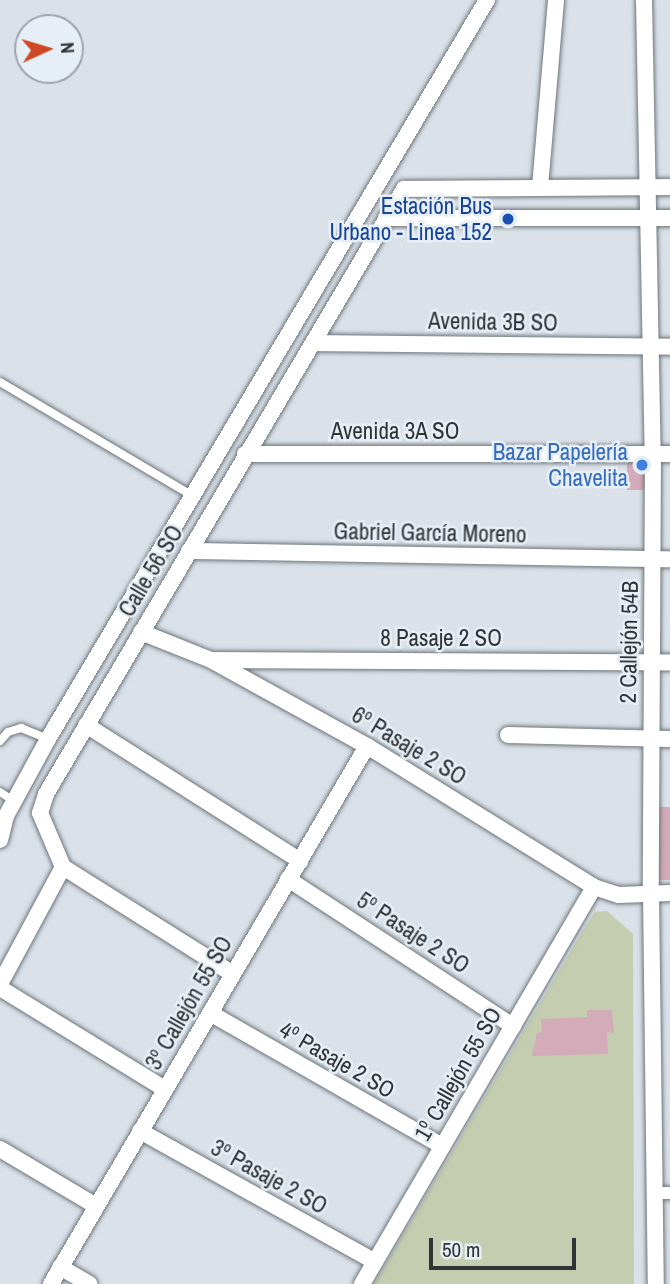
<!DOCTYPE html>
<html>
<head>
<meta charset="utf-8">
<style>
	body { margin:0 }
	#map { position:relative; width:670px; height:1284px; overflow:hidden; background:#dae1e9; font-family:"Archivo Narrow",sans-serif }
	div>[style] { position:absolute }
	[style*='--x'] { left:calc(var(--x)*1px); top:calc(var(--y)*1px); width:calc(var(--w)*1px); rotate:calc(var(--a)*1deg) }
	.green>* { inset:0; background:#c4cdb0 }
	.building>* { inset:0; background:#d4abb8; transform-origin:0 0 }
	.roads { filter:drop-shadow(0 0 2px #6e757b) drop-shadow(0 0 2px #6e757b) }
	.service>* { height:8px; margin:-4px; padding:0 4px; transform-origin:4px; border-radius:4px; background:#fff }
	.pedestrian>* { height:12px; margin:-6px; padding:0 6px; transform-origin:6px; border-radius:6px; background:#fff }
	.minor>* { height:16px; margin:-8px; padding:0 8px; transform-origin:8px; border-radius:8px; background:#fff }
	.dots>* { width:19px; height:19px; translate:-50% -50%; box-sizing:border-box; border:4px solid #e7eff6; border-radius:50% }
	span { translate:-50% -50%; white-space:nowrap; text-align:center; line-height:1.15; -webkit-text-stroke:5px #e7eff6; paint-order:stroke }
	.transit-label { font-size:23px; color:#164399 }
	.right { translate:-100% -50%; text-align:right }
	.street-label { font-size:23px; color:#313437 }
	.shop-label { font-size:23px; color:#366cbe }
	.north { position:absolute; left:14px; top:14px; width:70px; height:70px; box-sizing:border-box; background:#e7eff6; border:2px solid #9ea4aa; border-radius:50%; rotate:86deg; font-size:19px; font-weight:700; line-height:28px; text-align:center; color:#313437 }
	.north::after { content:''; display:block; margin:auto; width:24px; height:32px; background:#d04723; clip-path:polygon(50% 0,100% 100%,50% 72%,0 100%) }
	.scale { position:absolute; left:429px; top:1238px; width:147px; height:32px; box-sizing:border-box; border:4px solid #313437; border-top:0; padding-left:9px; font-size:21px; line-height:24px; white-space:nowrap; color:#313437; -webkit-text-stroke:5px #e7eff6; paint-order:stroke }
</style>
</head>
<body>
<div id="map">
	<div class="green">
		<div style="clip-path:polygon(607px 911px,633px 934px,634px 1284px,374px 1284px,588px 922px,595px 912px)"></div>
	</div>
	<div class="building">
		<div style="left:627px;top:460px;width:22px;height:30px"></div>
		<div style="left:670px;top:807px;width:73px;height:12px;rotate:90deg"></div>
		<div style="clip-path:polygon(587px 1010px,612px 1010px,614px 1033px,607px 1032px,608px 1054px,532px 1056px,537px 1033px,542px 1032px,541px 1019px,587px 1017px)"></div>
	</div>
	<div class="roads">
		<div class="service">
			<div style="--x:0;--y:382;--w:222;--a:30.6"></div>
			<div style="--x:0;--y:741;--w:12;--a:-48"></div>
			<div style="--x:8;--y:732;--w:14;--a:-17"></div>
			<div style="--x:21;--y:728;--w:29;--a:22"></div>
			<div style="--x:0;--y:792;--w:17;--a:33"></div>
		</div>
		<div class="pedestrian">
			<div style="--x:654;--y:1193;--w:16;--a:0"></div>
		</div>
		<div class="minor">
			<div style="--x:644;--y:0;--w:454;--a:88.9"></div>
			<div style="--x:653;--y:454;--w:439;--a:90.3"></div>
			<div style="--x:651;--y:893;--w:391;--a:89.3"></div>
			<div style="--x:540;--y:187;--w:188;--a:-85.1"></div>
			<div style="--x:386;--y:218;--w:284;--a:0"></div>
			<div style="--x:315;--y:343;--w:355;--a:0.6"></div>
			<div style="--x:245;--y:454;--w:425;--a:0"></div>
			<div style="--x:189;--y:551;--w:481;--a:1"></div>
			<div style="--x:141;--y:632;--w:75;--a:21.8"></div>
			<div style="--x:211;--y:660;--w:178;--a:28.9"></div>
			<div style="--x:367;--y:746;--w:267;--a:31.8"></div>
			<div style="--x:594;--y:887;--w:26;--a:18"></div>
			<div style="--x:619;--y:895;--w:51;--a:-2.2"></div>
			<div style="--x:214;--y:660;--w:456;--a:0.3"></div>
			<div style="--x:86;--y:725;--w:254;--a:32.4"></div>
			<div style="--x:508;--y:735;--w:162;--a:1.4"></div>
			<div style="--x:0;--y:840;--w:25;--a:-76"></div>
			<div style="--x:6;--y:816;--w:88;--a:-61.4"></div>
			<div style="--x:48;--y:739;--w:860;--a:-59.29"></div>
			<div style="--x:63;--y:867;--w:201;--a:32.2"></div>
			<div style="--x:288;--y:879;--w:269;--a:33.2"></div>
			<div style="--x:0;--y:984;--w:133;--a:-61.7"></div>
			<div style="--x:63;--y:867;--w:59;--a:-113.1"></div>
			<div style="--x:40;--y:813;--w:20;--a:-72"></div>
			<div style="--x:46;--y:794;--w:703;--a:-59.39"></div>
			<div style="--x:404;--y:189;--w:266;--a:-0.4"></div>
			<div style="--x:0;--y:988;--w:193;--a:31.5"></div>
			<div style="--x:210;--y:1013;--w:267;--a:29.8"></div>
			<div style="--x:140;--y:1131;--w:269;--a:29.1"></div>
			<div style="--x:0;--y:1149;--w:112;--a:30.7"></div>
			<div style="--x:60;--y:1267;--w:34;--a:30"></div>
			<div style="--x:51;--y:1284;--w:624;--a:-59.57"></div>
			<div style="--x:362;--y:1284;--w:460;--a:-59.7"></div>
		</div>
	</div>
	<div class="dots">
		<div style="left:508px;top:219px;background:#1a4fb4"></div>
		<div style="left:642px;top:465px;background:#3f7fe0"></div>
	</div>
	<div class="transit-label">
		<span class="right" style="left:492px;top:219px">Estación Bus<br>Urbano - Linea 152</span>
	</div>
	<div class="street-label">
		<span style="left:493px;top:322px;rotate:1deg">Avenida 3B SO</span>
		<span style="left:395px;top:431px">Avenida 3A SO</span>
		<span style="left:430px;top:533px;rotate:1deg">Gabriel García Moreno</span>
		<span style="left:151px;top:571px;rotate:-59deg">Calle 56 SO</span>
		<span style="left:441px;top:638px">8 Pasaje 2 SO</span>
		<span style="left:629px;top:642px;rotate:-89deg">2 Callejón 54B</span>
		<span style="left:409px;top:746px;rotate:31deg">6º Pasaje 2 SO</span>
		<span style="left:413px;top:933px;rotate:33deg">5º Pasaje 2 SO</span>
		<span style="left:189px;top:1003px;rotate:-60deg">3º Callejón 55 SO</span>
		<span style="left:337px;top:1060px;rotate:30deg">4º Pasaje 2 SO</span>
		<span style="left:458px;top:1074px;rotate:-60deg">1º Callejón 55 SO</span>
		<span style="left:269px;top:1177px;rotate:29deg">3º Pasaje 2 SO</span>
	</div>
	<div class="shop-label">
		<span class="right" style="left:628px;top:465px">Bazar Papelería<br>Chavelita</span>
	</div>
	<div class="north">N</div>
	<div class="scale">50 m</div>
</div>
</body>
</html>
